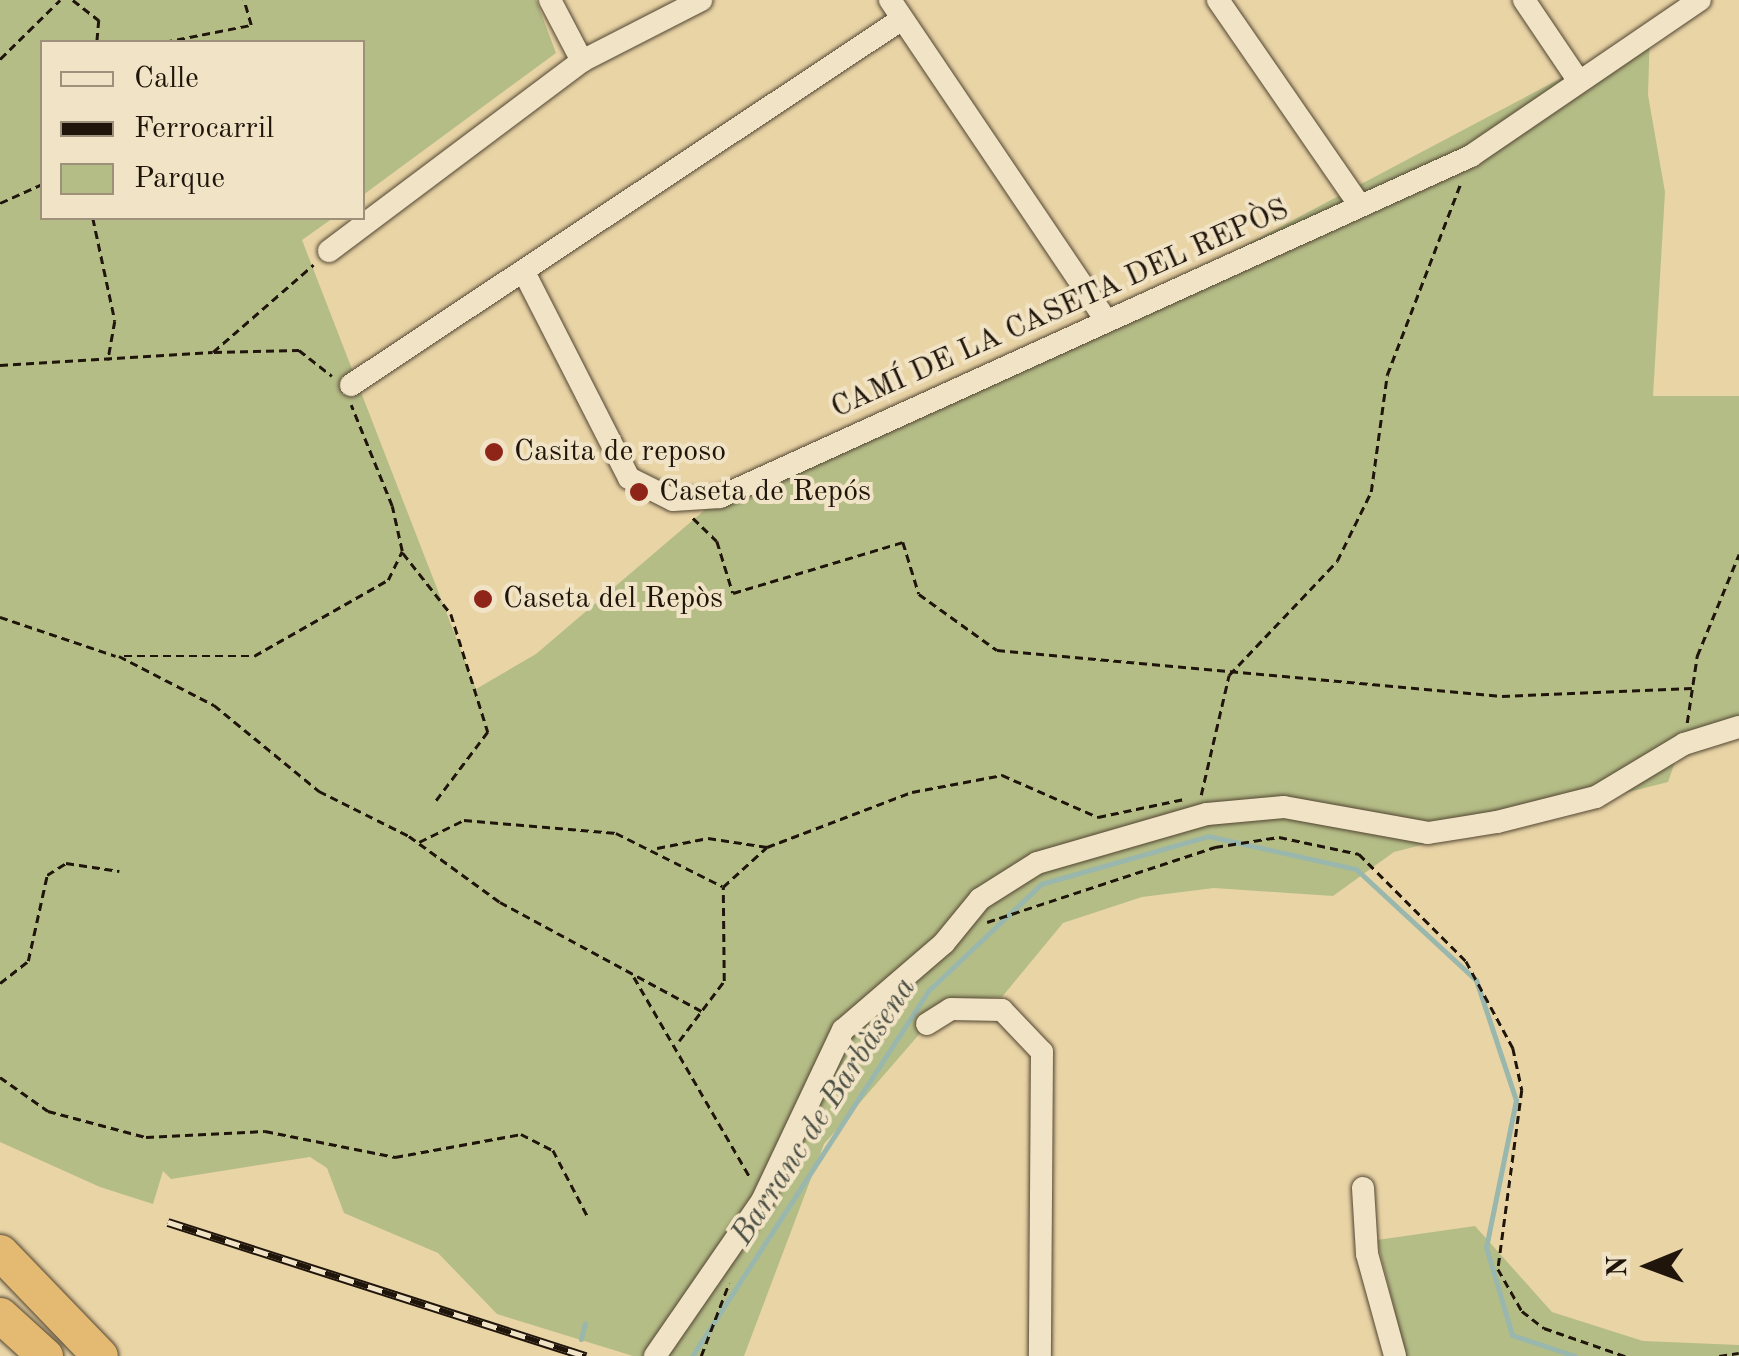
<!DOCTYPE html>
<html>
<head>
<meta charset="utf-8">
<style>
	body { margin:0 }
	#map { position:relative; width:1739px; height:1356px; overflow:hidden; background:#e9d4a6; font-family:"Old Standard TT",serif }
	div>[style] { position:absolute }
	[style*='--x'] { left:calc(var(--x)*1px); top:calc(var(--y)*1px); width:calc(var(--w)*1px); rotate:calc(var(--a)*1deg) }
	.green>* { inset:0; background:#b5bd87 }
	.stream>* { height:5px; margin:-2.5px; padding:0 2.5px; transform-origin:2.5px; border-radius:2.5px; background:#99b7ad }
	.path>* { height:2.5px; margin-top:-1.25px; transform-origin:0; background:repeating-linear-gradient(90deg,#1f150b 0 8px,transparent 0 13px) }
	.roads { filter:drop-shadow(0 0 2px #524532) drop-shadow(0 0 2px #524532) }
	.minor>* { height:22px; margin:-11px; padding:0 11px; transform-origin:11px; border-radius:11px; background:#f1e3c5 }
	.highway>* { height:35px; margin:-17.5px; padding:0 17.5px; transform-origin:17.5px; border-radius:17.5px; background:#e4ba73 }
	.rail>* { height:9px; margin-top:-4.5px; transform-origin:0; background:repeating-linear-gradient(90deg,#f1e3c5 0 15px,#1f150b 0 30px); box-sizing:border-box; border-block:2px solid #1f150b }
	.dots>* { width:28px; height:28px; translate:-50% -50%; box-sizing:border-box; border:5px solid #f1e3c5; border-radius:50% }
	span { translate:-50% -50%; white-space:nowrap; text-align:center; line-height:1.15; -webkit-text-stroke:8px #f1e3c5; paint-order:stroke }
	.street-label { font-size:30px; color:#1f150b }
	.poi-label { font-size:30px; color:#1f150b }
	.left { translate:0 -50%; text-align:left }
	.water-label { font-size:32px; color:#4a4e44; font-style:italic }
	.legend { position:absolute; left:40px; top:40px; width:325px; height:180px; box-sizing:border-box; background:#f1e3c5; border:2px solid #9d917b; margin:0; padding:12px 18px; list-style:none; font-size:30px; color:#1f150b }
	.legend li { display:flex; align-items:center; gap:20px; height:50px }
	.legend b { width:50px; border:2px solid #9d917b }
	.north { position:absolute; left:1599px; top:1216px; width:100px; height:100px; -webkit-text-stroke:8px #f1e3c5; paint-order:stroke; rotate:269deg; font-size:28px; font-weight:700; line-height:40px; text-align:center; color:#1f150b }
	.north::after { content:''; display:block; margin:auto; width:35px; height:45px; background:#1f150b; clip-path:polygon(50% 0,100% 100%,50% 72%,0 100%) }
</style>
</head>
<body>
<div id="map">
	<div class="green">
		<div style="clip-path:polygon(0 0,536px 0,556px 53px,363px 195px,362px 42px,42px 42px,42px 218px,333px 218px,302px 240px,476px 689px,536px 654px,720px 497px,1106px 319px,1650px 31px,1648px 95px,1665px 192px,1653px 396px,1739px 396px,1739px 736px,1676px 759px,1668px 782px,1394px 852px,1333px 896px,1214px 888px,1142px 897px,1063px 923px,1002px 997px,949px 1000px,824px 1144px,744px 1356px,633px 1356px,497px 1314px,438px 1253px,344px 1213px,327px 1168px,310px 1157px,171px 1179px,163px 1171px,153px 1204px,100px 1187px,0 1142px)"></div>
		<div style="clip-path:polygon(1475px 1226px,1552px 1312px,1643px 1341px,1739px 1345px,1739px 1356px,1406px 1356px,1377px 1240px)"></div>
	</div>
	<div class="stream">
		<div style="--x:581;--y:1339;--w:16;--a:-76"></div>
		<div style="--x:692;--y:1356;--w:435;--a:-57.1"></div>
		<div style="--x:928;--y:991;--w:156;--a:-43.4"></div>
		<div style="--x:1041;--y:884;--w:174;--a:-16"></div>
		<div style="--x:1208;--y:836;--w:152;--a:12.6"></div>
		<div style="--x:1356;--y:869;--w:163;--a:42.8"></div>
		<div style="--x:1476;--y:980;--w:126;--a:71.6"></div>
		<div style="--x:1516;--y:1100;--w:150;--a:101.5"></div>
		<div style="--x:1486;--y:1247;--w:92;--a:73.5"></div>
		<div style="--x:1512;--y:1335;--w:66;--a:18.4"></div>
	</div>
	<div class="path">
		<div style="--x:73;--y:0;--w:33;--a:38"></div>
		<div style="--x:99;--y:20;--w:22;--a:95"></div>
		<div style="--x:164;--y:42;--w:89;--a:-11.1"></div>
		<div style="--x:251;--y:25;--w:26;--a:-106"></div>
		<div style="--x:0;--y:59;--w:84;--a:-44.5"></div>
		<div style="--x:0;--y:203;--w:46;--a:-24.3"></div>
		<div style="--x:93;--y:218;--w:105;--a:77.9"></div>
		<div style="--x:115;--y:321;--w:40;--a:100"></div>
		<div style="--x:214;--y:352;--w:85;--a:-1.3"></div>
		<div style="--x:299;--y:350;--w:42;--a:38.2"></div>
		<div style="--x:0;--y:365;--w:213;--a:-3.5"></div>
		<div style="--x:213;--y:352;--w:133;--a:-41"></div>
		<div style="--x:693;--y:518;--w:33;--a:44"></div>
		<div style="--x:717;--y:541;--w:54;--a:72.9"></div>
		<div style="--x:733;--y:593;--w:177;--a:-16.7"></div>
		<div style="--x:903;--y:542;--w:54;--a:72.9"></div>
		<div style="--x:919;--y:594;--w:96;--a:35.7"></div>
		<div style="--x:997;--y:650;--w:507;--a:5.2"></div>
		<div style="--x:1502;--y:696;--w:190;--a:-2.4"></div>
		<div style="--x:403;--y:553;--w:78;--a:51.8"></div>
		<div style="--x:451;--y:614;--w:124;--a:72.6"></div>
		<div style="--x:488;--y:732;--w:86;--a:127"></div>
		<div style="--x:0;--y:617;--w:122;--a:18.6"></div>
		<div style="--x:119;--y:656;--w:107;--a:27.3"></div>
		<div style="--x:214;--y:705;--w:136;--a:39.3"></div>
		<div style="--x:319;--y:791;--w:101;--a:26.6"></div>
		<div style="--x:409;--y:836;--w:112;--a:36"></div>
		<div style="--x:500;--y:902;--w:230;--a:28.4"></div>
		<div style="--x:124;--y:656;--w:130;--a:0"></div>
		<div style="--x:254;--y:656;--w:154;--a:-29.6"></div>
		<div style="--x:388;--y:580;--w:32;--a:-64"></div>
		<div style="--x:402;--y:551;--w:46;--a:-102.5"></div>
		<div style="--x:392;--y:506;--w:109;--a:-112.1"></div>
		<div style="--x:1687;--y:723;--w:68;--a:-81.5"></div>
		<div style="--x:1697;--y:656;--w:110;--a:-67.6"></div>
		<div style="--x:1201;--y:795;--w:123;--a:-76.9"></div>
		<div style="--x:1229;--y:675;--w:157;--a:-46.5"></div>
		<div style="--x:1337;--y:561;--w:77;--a:-63.8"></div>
		<div style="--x:1371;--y:492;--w:118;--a:-82.2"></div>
		<div style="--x:1387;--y:375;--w:207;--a:-69"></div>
		<div style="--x:419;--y:842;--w:50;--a:-26.1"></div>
		<div style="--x:464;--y:820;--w:153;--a:4.9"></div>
		<div style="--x:616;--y:833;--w:119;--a:26.6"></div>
		<div style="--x:657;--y:848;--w:52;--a:-11.1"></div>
		<div style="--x:708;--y:838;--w:60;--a:8.7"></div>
		<div style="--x:987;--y:922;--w:240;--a:-18.2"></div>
		<div style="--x:1215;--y:847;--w:65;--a:-8.9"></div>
		<div style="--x:1279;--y:837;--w:82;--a:12"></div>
		<div style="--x:1359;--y:854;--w:151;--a:45"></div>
		<div style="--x:1466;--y:961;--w:99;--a:61.6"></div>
		<div style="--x:1513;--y:1048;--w:43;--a:77.9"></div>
		<div style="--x:1522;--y:1090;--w:181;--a:97.6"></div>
		<div style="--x:1498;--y:1269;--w:48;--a:60.3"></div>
		<div style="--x:1522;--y:1311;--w:28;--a:38"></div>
		<div style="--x:1544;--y:1328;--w:86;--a:19.1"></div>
		<div style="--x:634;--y:977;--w:231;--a:59.9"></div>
		<div style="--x:0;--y:983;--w:36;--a:-38"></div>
		<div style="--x:28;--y:961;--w:88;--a:-77.5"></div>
		<div style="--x:47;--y:875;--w:22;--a:-32"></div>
		<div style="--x:66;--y:863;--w:54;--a:8.6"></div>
		<div style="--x:679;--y:1041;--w:75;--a:-53.1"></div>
		<div style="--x:724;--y:981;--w:94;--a:-90.6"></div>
		<div style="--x:723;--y:887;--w:59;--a:-42.3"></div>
		<div style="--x:767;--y:847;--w:155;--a:-20.8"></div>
		<div style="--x:912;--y:792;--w:92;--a:-10.7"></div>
		<div style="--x:1002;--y:775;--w:105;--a:23.6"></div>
		<div style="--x:1098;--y:817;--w:88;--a:-11.8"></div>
		<div style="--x:0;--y:1077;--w:59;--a:35.3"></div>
		<div style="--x:48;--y:1111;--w:101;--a:14.9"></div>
		<div style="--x:146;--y:1137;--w:119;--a:-2.9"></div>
		<div style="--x:265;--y:1131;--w:133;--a:11.3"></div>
		<div style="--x:395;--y:1157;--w:128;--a:-10.3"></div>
		<div style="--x:521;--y:1134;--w:36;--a:27"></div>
		<div style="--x:553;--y:1150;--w:76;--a:62.4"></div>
		<div style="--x:701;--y:1356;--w:78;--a:-69"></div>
		<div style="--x:1719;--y:1356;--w:20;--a:-9"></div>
	</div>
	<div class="roads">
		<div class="minor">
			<div style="--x:550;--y:0;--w:69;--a:62.3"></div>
			<div style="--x:890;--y:0;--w:385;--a:56"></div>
			<div style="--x:1218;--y:0;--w:250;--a:55.4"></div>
			<div style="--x:1524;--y:0;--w:93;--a:56"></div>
			<div style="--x:329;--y:251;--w:316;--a:-36.9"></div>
			<div style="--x:582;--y:61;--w:134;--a:-27.1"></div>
			<div style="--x:524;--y:272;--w:231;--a:63"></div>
			<div style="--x:629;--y:478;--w:49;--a:26.6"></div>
			<div style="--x:673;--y:500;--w:47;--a:-3.7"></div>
			<div style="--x:720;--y:497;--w:825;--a:-24.42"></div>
			<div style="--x:1471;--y:156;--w:277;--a:-34.3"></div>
			<div style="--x:351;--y:385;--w:661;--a:-33.59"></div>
			<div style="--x:927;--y:1024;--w:28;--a:-32"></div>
			<div style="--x:951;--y:1009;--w:51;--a:1.1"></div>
			<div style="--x:1002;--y:1010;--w:58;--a:46.4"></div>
			<div style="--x:1042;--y:1052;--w:304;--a:90.4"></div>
			<div style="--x:1363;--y:1188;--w:66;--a:86.5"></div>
			<div style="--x:1367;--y:1254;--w:106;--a:74.6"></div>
			<div style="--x:655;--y:1356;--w:188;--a:-55.4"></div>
			<div style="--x:762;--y:1201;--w:189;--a:-64.7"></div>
			<div style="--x:843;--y:1030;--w:133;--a:-40.7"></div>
			<div style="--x:944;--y:943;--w:57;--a:-50.7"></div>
			<div style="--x:980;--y:899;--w:67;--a:-32.3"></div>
			<div style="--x:1037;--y:863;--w:177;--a:-16.1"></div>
			<div style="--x:1207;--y:814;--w:77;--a:-5.2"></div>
			<div style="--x:1284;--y:807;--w:146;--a:10.2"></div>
			<div style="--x:1428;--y:833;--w:70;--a:-9.1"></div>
			<div style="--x:1497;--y:822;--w:102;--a:-14.2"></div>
			<div style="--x:1596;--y:797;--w:103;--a:-31.1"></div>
			<div style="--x:1684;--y:744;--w:58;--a:-17.2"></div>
		</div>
		<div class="highway">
			<div style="--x:0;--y:1252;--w:144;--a:46.1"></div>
			<div style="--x:0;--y:1315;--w:61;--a:42.3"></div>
		</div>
	</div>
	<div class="rail">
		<div style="--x:168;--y:1222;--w:439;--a:17.8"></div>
	</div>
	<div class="dots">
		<div style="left:494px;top:452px;background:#8f2418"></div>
		<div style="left:639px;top:492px;background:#8f2418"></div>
		<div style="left:483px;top:599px;background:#8f2418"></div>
	</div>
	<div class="street-label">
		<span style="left:1060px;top:309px;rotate:-24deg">CAMÍ DE LA CASETA DEL REPÒS</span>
	</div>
	<div class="poi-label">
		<span class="left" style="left:514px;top:452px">Casita de reposo</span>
		<span class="left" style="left:659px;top:492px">Caseta de Repós</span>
		<span class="left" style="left:503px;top:599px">Caseta del Repòs</span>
	</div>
	<div class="water-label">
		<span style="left:825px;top:1112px;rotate:-57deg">Barranc de Barbàsena</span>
	</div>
	<ul class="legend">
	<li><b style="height:12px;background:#f1e3c5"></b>Calle</li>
	<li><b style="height:12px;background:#1f150b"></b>Ferrocarril</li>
	<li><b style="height:28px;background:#b5bd87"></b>Parque</li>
	</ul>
	<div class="north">N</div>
</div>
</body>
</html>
